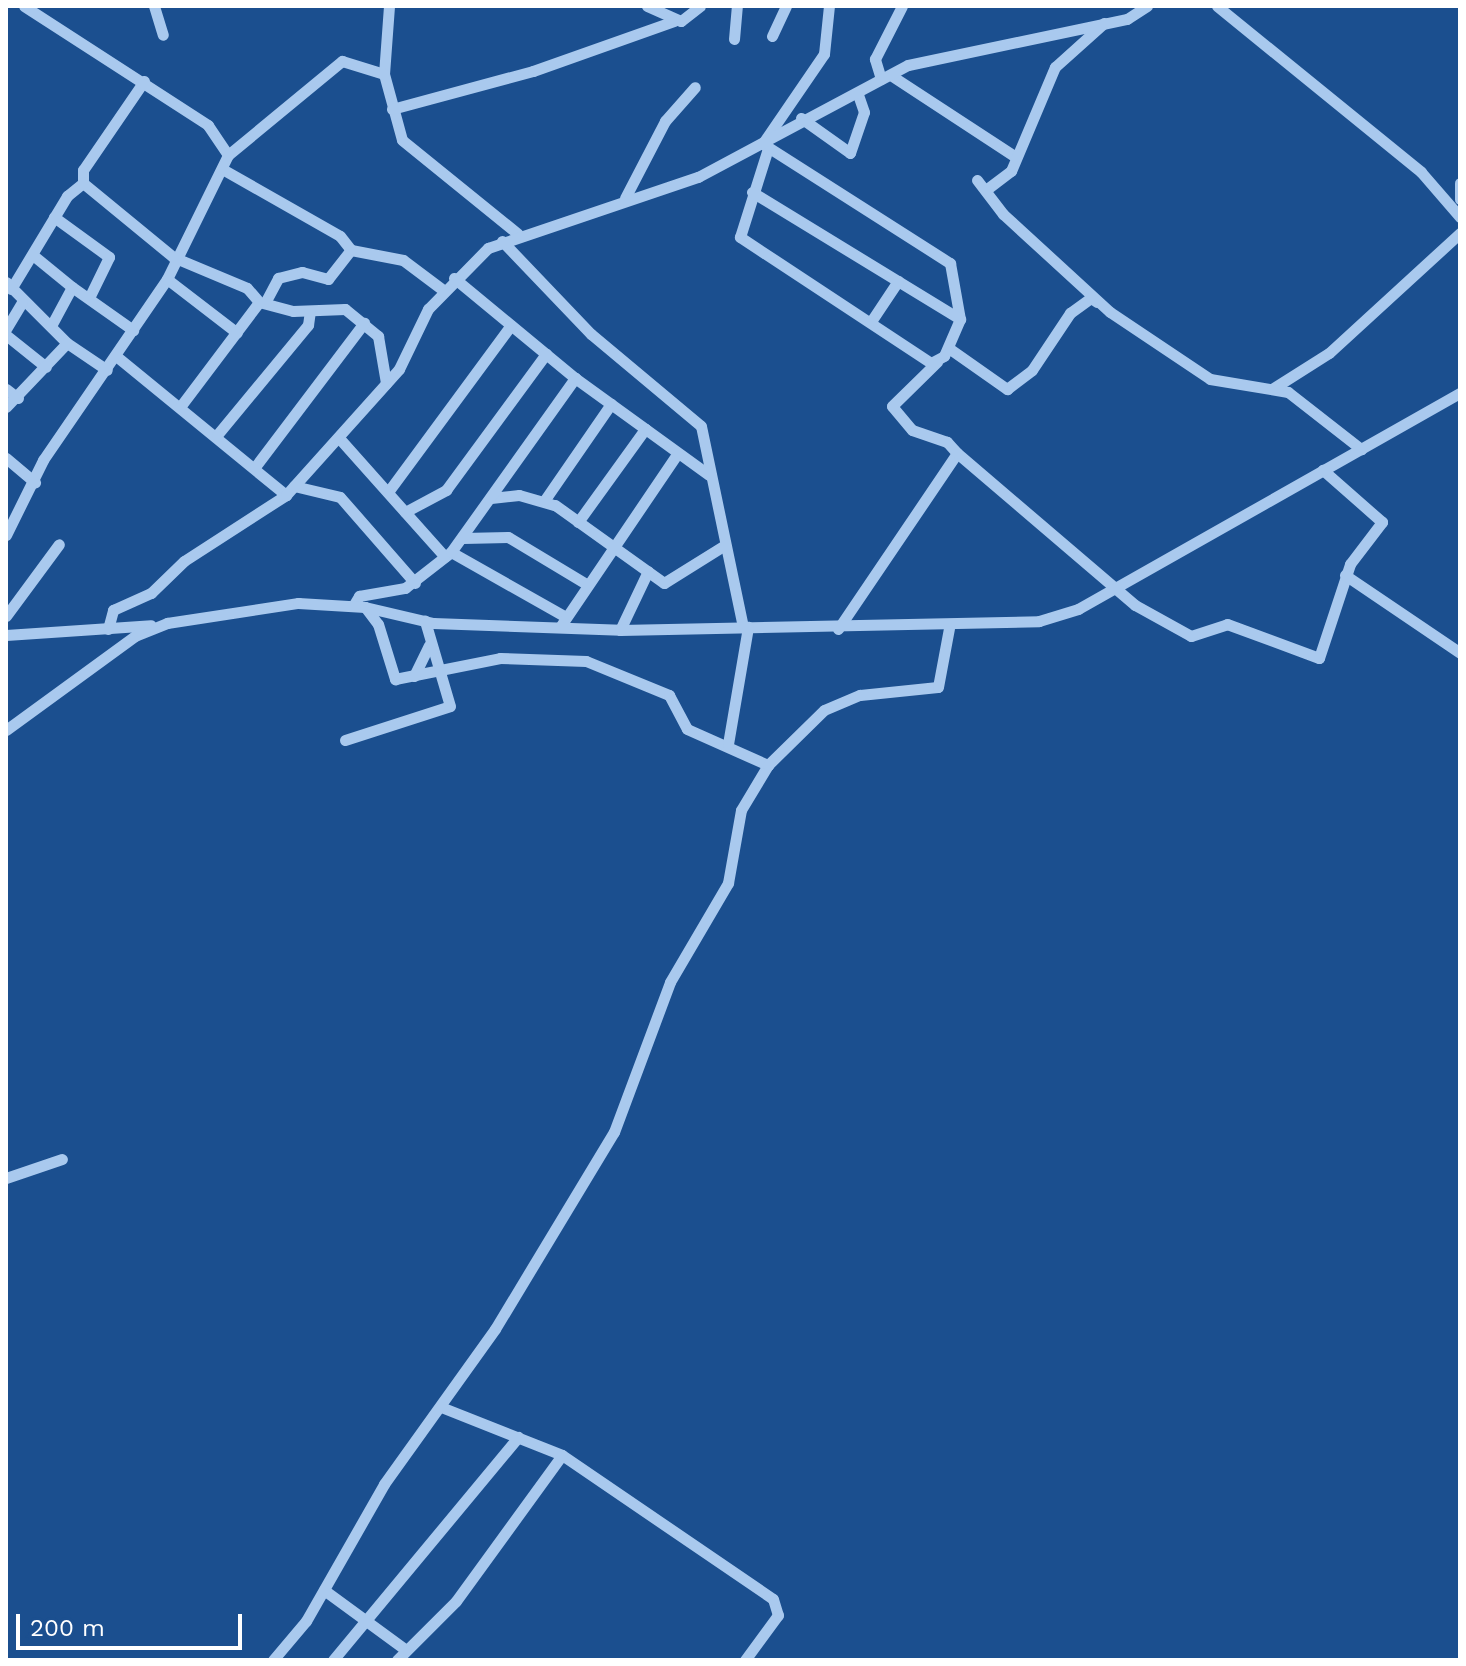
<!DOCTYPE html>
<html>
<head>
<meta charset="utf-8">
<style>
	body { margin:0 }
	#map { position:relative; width:1466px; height:1666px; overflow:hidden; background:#1b4f8f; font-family:"Work Sans",sans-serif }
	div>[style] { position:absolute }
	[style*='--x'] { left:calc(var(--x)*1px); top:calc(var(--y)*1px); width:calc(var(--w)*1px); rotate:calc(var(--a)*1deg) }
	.minor>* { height:11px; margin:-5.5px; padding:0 5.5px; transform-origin:5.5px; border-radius:5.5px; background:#a9c9ee }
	span { translate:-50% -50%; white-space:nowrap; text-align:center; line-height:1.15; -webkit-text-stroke:6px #1b4f8f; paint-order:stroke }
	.frame { position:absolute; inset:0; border:8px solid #fff; pointer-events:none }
	.scale { position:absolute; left:16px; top:1614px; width:226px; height:36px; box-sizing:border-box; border:4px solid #fff; border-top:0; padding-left:10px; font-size:24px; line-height:28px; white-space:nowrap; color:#fff; -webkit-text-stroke:6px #1b4f8f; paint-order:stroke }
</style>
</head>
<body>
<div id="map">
	<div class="minor">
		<div style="--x:154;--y:6;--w:30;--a:73"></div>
		<div style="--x:389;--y:6;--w:68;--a:94.2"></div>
		<div style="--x:384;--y:74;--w:68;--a:74.7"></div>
		<div style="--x:402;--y:140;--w:149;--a:39"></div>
		<div style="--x:647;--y:6;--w:37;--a:24"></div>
		<div style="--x:681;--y:21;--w:24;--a:-38"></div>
		<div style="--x:1217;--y:6;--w:263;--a:39.1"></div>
		<div style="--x:1421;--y:172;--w:60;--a:49.1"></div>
		<div style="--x:772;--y:36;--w:33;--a:-65"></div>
		<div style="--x:734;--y:39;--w:33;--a:-85"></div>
		<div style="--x:892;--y:76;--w:148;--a:33.2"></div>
		<div style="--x:881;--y:79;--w:21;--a:-107"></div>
		<div style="--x:875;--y:59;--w:59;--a:-63"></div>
		<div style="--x:144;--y:81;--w:108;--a:124.4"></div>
		<div style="--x:83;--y:170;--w:13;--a:90"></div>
		<div style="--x:83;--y:183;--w:117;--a:39.4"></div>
		<div style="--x:173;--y:257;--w:80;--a:22.7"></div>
		<div style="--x:247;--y:288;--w:18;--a:49"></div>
		<div style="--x:259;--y:302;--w:35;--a:15"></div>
		<div style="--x:293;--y:311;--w:52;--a:-2.2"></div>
		<div style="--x:345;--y:309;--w:43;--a:39.3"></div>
		<div style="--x:378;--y:336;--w:48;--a:80.3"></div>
		<div style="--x:392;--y:109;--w:146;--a:-15.1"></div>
		<div style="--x:533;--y:71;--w:150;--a:-19.5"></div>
		<div style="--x:801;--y:118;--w:60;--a:35.5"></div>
		<div style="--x:850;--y:153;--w:43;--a:-71.1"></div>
		<div style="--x:864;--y:112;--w:18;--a:-109"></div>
		<div style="--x:763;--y:143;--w:108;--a:-55.6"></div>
		<div style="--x:824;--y:54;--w:48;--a:-84.1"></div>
		<div style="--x:763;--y:144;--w:222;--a:32.5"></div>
		<div style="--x:950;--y:263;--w:57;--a:79.9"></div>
		<div style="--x:960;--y:319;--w:40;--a:113.4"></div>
		<div style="--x:944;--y:356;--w:15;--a:152"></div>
		<div style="--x:931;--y:363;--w:229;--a:-146.6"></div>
		<div style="--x:740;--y:237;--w:93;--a:-72.5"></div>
		<div style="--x:228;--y:155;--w:148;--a:-39.5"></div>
		<div style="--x:342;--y:61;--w:44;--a:17.2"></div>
		<div style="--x:224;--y:170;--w:133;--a:29.6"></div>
		<div style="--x:340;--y:236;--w:18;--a:52"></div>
		<div style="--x:351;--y:250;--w:53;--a:10.9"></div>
		<div style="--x:403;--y:260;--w:50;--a:36.9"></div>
		<div style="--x:977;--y:180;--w:43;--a:52.6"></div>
		<div style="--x:1003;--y:214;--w:145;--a:42.5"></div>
		<div style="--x:1110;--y:312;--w:120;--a:33.8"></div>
		<div style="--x:1210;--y:379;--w:79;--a:9.5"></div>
		<div style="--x:1288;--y:392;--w:93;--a:38"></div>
		<div style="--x:1460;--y:183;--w:16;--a:90"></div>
		<div style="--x:987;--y:189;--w:30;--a:-37"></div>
		<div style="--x:1011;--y:171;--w:113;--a:-67.1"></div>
		<div style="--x:1055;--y:67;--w:66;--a:-41.9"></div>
		<div style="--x:752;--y:192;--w:244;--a:31.4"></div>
		<div style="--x:625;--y:198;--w:87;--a:-62.5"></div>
		<div style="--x:665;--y:121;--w:45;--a:-48.6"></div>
		<div style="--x:54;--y:217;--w:68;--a:36"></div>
		<div style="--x:109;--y:257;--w:43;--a:116"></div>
		<div style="--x:502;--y:241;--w:129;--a:46.3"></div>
		<div style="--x:591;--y:334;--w:143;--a:39.9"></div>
		<div style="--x:701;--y:426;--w:205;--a:78.2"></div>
		<div style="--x:34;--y:256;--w:49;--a:39.2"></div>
		<div style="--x:454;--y:278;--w:157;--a:39.6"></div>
		<div style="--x:575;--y:378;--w:165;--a:35.9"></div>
		<div style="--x:167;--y:279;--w:88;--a:37.6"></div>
		<div style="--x:6;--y:282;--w:86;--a:45"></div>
		<div style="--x:67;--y:343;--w:48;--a:34"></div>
		<div style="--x:11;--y:289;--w:109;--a:-58.9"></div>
		<div style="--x:67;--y:196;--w:21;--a:-39"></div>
		<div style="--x:267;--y:299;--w:24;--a:-62"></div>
		<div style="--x:278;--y:278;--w:25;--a:-14"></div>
		<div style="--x:302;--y:272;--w:27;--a:15"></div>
		<div style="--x:328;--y:279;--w:37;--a:-52"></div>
		<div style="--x:872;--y:320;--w:47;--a:-56.3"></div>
		<div style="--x:51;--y:326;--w:44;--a:-61.7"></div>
		<div style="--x:72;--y:287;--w:75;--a:35.2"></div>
		<div style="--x:6;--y:329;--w:31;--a:-59"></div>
		<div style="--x:6;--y:335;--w:51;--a:38.7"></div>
		<div style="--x:950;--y:349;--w:70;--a:35.1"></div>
		<div style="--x:1007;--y:389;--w:31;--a:-37"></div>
		<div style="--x:1032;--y:370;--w:69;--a:-56.3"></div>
		<div style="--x:1070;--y:313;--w:26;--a:-36"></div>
		<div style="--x:1091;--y:298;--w:7;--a:34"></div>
		<div style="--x:116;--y:356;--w:220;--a:39.3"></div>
		<div style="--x:6;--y:389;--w:15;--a:37"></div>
		<div style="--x:1272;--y:389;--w:67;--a:-32.3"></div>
		<div style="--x:1329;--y:353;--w:178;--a:-42.5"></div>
		<div style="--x:6;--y:407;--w:88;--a:-46.4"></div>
		<div style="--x:180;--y:407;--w:131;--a:-53"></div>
		<div style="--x:217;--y:435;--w:143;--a:-50.4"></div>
		<div style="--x:308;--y:325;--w:14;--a:-82"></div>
		<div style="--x:339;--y:438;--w:159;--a:48.3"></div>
		<div style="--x:957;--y:453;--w:234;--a:40.5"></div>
		<div style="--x:1135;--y:605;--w:64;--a:29"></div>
		<div style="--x:1191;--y:636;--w:38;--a:-18"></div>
		<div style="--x:1227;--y:624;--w:98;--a:20.3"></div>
		<div style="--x:1319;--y:658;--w:99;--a:-71.7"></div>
		<div style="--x:1350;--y:564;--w:53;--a:-52.7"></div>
		<div style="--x:1382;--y:522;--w:79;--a:-138.6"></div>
		<div style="--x:6;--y:458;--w:38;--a:40"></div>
		<div style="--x:255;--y:467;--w:181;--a:-52.9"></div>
		<div style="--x:294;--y:486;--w:47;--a:13.4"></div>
		<div style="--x:340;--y:497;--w:114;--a:48.9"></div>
		<div style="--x:388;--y:492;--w:207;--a:-53.6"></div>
		<div style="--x:491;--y:498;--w:28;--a:-6"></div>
		<div style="--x:519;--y:495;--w:37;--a:16"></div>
		<div style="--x:555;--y:505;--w:134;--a:35.6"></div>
		<div style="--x:664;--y:583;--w:72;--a:-31.9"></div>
		<div style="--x:544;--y:501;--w:118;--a:-55.4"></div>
		<div style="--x:405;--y:512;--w:47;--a:-28.2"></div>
		<div style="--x:446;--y:490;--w:169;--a:-53.7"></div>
		<div style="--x:578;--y:522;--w:115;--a:-54.2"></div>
		<div style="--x:6;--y:535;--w:84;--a:-63.7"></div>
		<div style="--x:43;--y:460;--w:219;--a:-55.6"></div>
		<div style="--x:167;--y:279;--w:138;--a:-63.8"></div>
		<div style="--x:228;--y:155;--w:36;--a:-124"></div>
		<div style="--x:208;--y:125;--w:219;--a:-147.1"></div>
		<div style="--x:463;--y:538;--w:45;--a:-1.3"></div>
		<div style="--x:508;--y:537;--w:93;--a:31"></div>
		<div style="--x:451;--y:552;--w:132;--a:29.5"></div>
		<div style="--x:1345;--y:575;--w:139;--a:34.1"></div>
		<div style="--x:353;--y:606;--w:12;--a:-59"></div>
		<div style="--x:359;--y:596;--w:47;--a:-9.9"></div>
		<div style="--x:405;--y:588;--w:58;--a:-38"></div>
		<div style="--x:451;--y:552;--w:214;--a:-54.5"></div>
		<div style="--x:365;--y:607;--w:21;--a:53"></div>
		<div style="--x:378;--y:624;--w:58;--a:72.8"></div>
		<div style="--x:395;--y:679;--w:107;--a:-11.3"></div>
		<div style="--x:500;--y:658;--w:86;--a:2"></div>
		<div style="--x:586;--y:661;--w:90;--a:22.3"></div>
		<div style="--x:669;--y:695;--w:38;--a:62"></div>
		<div style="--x:687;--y:729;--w:89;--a:24"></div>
		<div style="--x:6;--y:616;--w:89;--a:-53.6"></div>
		<div style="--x:560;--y:627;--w:210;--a:-55.9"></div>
		<div style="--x:108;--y:629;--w:20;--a:-75"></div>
		<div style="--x:113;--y:610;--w:42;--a:-24.1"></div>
		<div style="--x:151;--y:593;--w:46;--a:-44.1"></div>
		<div style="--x:184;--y:561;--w:121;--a:-32.9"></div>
		<div style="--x:286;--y:495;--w:169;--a:-48.1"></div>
		<div style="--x:399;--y:369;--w:67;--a:-64.2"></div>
		<div style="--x:428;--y:309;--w:86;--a:-45.5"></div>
		<div style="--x:488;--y:248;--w:222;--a:-18.7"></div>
		<div style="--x:698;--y:177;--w:238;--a:-28.1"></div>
		<div style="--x:908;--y:65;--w:224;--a:-11.9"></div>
		<div style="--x:1127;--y:19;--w:24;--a:-33"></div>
		<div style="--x:838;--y:629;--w:212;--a:-55.9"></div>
		<div style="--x:957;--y:453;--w:15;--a:-132"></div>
		<div style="--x:947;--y:442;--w:37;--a:-161"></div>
		<div style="--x:912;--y:430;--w:31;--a:-130"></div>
		<div style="--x:892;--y:406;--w:63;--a:-44.4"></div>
		<div style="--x:620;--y:630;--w:65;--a:-64.6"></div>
		<div style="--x:6;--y:635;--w:145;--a:-3.9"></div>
		<div style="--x:414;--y:676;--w:34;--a:-64"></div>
		<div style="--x:6;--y:730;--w:160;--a:-36.1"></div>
		<div style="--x:135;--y:636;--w:35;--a:-22"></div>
		<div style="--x:167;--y:623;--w:133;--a:-8.7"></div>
		<div style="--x:298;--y:603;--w:67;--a:3.4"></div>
		<div style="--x:365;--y:607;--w:70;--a:13.2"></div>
		<div style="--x:433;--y:623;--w:187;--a:2.1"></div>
		<div style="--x:620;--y:630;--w:419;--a:-1.2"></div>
		<div style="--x:1039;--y:621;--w:41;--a:-17.1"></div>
		<div style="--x:1078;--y:609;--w:439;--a:-29.5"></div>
		<div style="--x:345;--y:740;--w:110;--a:-17.9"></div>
		<div style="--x:450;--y:706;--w:89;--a:-106.4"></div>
		<div style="--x:728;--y:744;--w:119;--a:-80.3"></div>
		<div style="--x:6;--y:1178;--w:59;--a:-18.7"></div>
		<div style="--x:441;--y:1407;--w:130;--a:21.6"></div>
		<div style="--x:562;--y:1455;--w:255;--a:34.3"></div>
		<div style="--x:773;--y:1599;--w:17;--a:73"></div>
		<div style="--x:778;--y:1615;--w:56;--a:126.3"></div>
		<div style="--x:324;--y:1590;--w:102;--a:36.2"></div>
		<div style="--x:273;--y:1660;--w:51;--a:-49.8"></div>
		<div style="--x:306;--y:1621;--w:158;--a:-60.3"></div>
		<div style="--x:384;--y:1484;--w:191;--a:-54.4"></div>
		<div style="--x:495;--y:1329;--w:230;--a:-58.9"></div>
		<div style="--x:614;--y:1132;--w:160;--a:-69.5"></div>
		<div style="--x:670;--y:982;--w:115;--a:-59.6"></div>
		<div style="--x:728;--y:883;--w:74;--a:-79.9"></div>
		<div style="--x:741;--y:810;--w:52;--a:-59"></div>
		<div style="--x:768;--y:765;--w:78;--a:-44.5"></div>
		<div style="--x:824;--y:710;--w:39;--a:-23"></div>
		<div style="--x:860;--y:695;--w:78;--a:-5.9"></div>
		<div style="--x:938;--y:687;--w:60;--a:-79.4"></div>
		<div style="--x:333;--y:1660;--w:290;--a:-50.3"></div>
		<div style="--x:397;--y:1660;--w:83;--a:-45"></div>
		<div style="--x:456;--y:1601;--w:180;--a:-54"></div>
	</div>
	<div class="frame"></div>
	<div class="scale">200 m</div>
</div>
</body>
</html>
